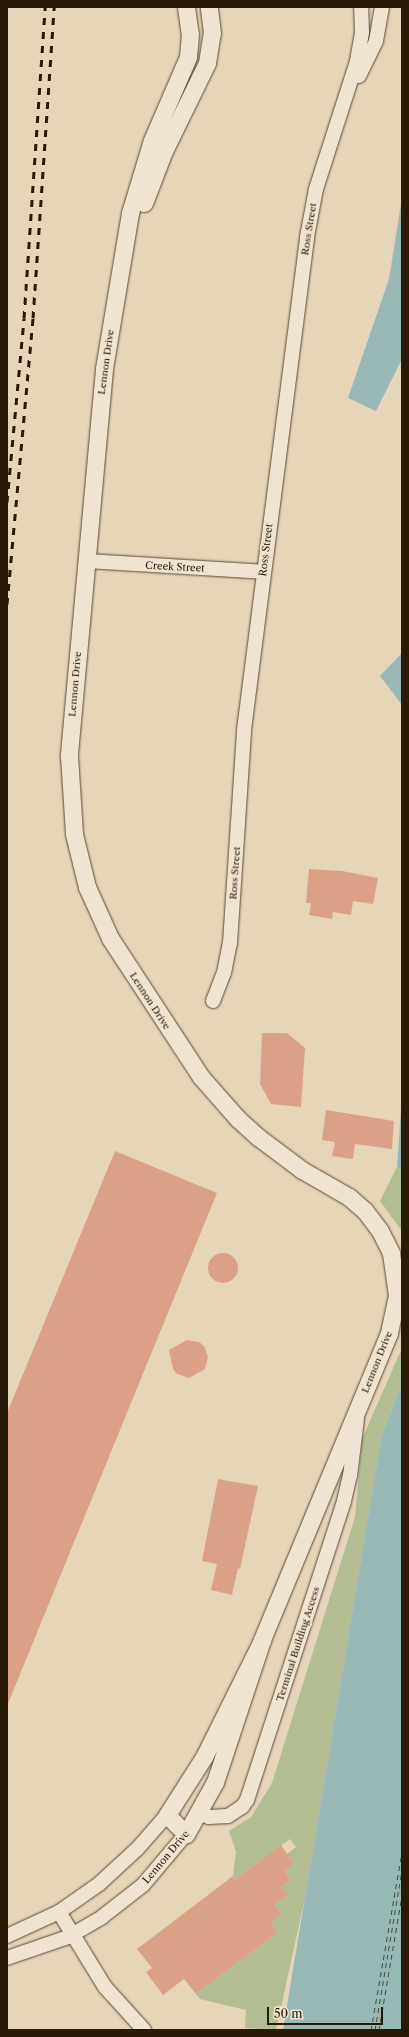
<!DOCTYPE html>
<html>
<head>
<meta charset="utf-8">
<style>
	body { margin:0 }
	#map { position:relative; width:409px; height:2037px; overflow:hidden; background:#e6d5b9; font-family:"Libre Caslon Text",serif }
	div>[style] { position:absolute }
	[style*='--x'] { left:calc(var(--x)*1px); top:calc(var(--y)*1px); width:calc(var(--w)*1px); rotate:calc(var(--a)*1deg) }
	.green>* { inset:0; background:#b2be91 }
	.water>* { inset:0; background:#97b8b5 }
	.ferry>* { height:1px; margin-top:-0.5px; transform-origin:0; background:repeating-linear-gradient(90deg,#4a493b 0 5px,transparent 0 9px) }
	.building>* { inset:0; background:#dba186 }
	.round { border-radius:50% }
	.roads { filter:drop-shadow(0 0 1px #584934) drop-shadow(0 0 1px #584934) }
	.minor>* { height:14px; margin:-7px; padding:0 7px; transform-origin:7px; border-radius:7px; background:#efe4d2 }
	.tertiary>* { height:17px; margin:-8.5px; padding:0 8.5px; transform-origin:8.5px; border-radius:8.5px; background:#efe4d2 }
	.rail>* { height:3px; margin-top:-1.5px; transform-origin:0; background:repeating-linear-gradient(90deg,#291a07 0 7px,transparent 0 14px) }
	span { translate:-50% -50%; white-space:nowrap; text-align:center; line-height:1.15; -webkit-text-stroke:4px #efe4d2; paint-order:stroke }
	.street-label { font-size:10px; color:#291a07 }
	.frame { position:absolute; inset:0; border:8px solid #291a07; pointer-events:none }
	.scale { position:absolute; left:267px; top:2007px; width:116px; height:18px; box-sizing:border-box; border:2px solid #291a07; border-top:0; padding-left:5px; font-size:12px; line-height:14px; white-space:nowrap; color:#291a07; -webkit-text-stroke:3px #efe4d2; paint-order:stroke }
</style>
</head>
<body>
<div id="map">
	<div class="green">
		<div style="clip-path:polygon(397px 1167px,402px 1169px,402px 1231px,380px 1201px)"></div>
		<div style="clip-path:polygon(402px 1348px,402px 1383px,381px 1438px,305px 1898px,276px 2030px,245px 2028px,246px 2010px,200px 1999px,196px 1994px,278px 1932px,271px 1922px,282px 1914px,274px 1904px,287px 1894px,282px 1887px,291px 1880px,285px 1871px,294px 1864px,287px 1854px,296px 1847px,290px 1839px,235px 1880px,233px 1876px,236px 1852px,229px 1831px,251px 1817px,272px 1783px,355px 1517px,362px 1439px)"></div>
	</div>
	<div class="water">
		<div style="clip-path:polygon(402px 198px,402px 359px,376px 411px,348px 398px,389px 279px)"></div>
		<div style="clip-path:polygon(402px 653px,402px 705px,380px 676px)"></div>
		<div style="clip-path:polygon(402px 1094px,402px 1169px,397px 1167px)"></div>
		<div style="clip-path:polygon(402px 1383px,402px 2030px,283px 2030px,381px 1438px)"></div>
	</div>
	<div class="ferry">
		<div style="--x:371;--y:2030;--w:181;--a:-80.1"></div>
		<div style="--x:375;--y:2030;--w:161;--a:-80.4"></div>
		<div style="--x:379;--y:2030;--w:137;--a:-80.3"></div>
	</div>
	<div class="building">
		<div style="clip-path:polygon(309px 869px,342px 871px,378px 878px,373px 904px,353px 901px,351px 915px,333px 912px,332px 919px,309px 915px,311px 903px,306px 903px)"></div>
		<div style="clip-path:polygon(262px 1033px,287px 1033px,305px 1048px,301px 1107px,271px 1104px,260px 1084px)"></div>
		<div style="clip-path:polygon(326px 1110px,394px 1121px,392px 1149px,355px 1144px,353px 1159px,332px 1156px,335px 1142px,322px 1140px)"></div>
		<div style="clip-path:polygon(115px 1151px,217px 1193px,7px 1706px,7px 1413px)"></div>
		<div class="round" style="left:208px;top:1253px;width:30px;height:30px"></div>
		<div style="clip-path:polygon(187px 1340px,199px 1342px,204px 1346px,208px 1357px,205px 1369px,189px 1378px,177px 1374px,173px 1369px,169px 1350px)"></div>
		<div style="clip-path:polygon(218px 1479px,258px 1486px,240px 1569px,238px 1568px,232px 1595px,211px 1590px,217px 1564px,202px 1561px)"></div>
		<div style="clip-path:polygon(281px 1845px,294px 1864px,285px 1871px,291px 1880px,282px 1887px,288px 1894px,274px 1904px,282px 1914px,271px 1922px,278px 1932px,196px 1994px,184px 1979px,163px 1995px,146px 1972px,152px 1968px,137px 1949px,233px 1876px,235px 1880px)"></div>
	</div>
	<div class="roads">
		<div class="minor">
			<div style="--x:359;--y:76;--w:39;--a:-64"></div>
			<div style="--x:376;--y:41;--w:35;--a:-80"></div>
			<div style="--x:86;--y:561;--w:178;--a:3.5"></div>
			<div style="--x:213;--y:1001;--w:30;--a:-69"></div>
			<div style="--x:224;--y:973;--w:31;--a:-79"></div>
			<div style="--x:230;--y:943;--w:213;--a:-86.2"></div>
			<div style="--x:244;--y:730;--w:497;--a:-82.7"></div>
			<div style="--x:307;--y:237;--w:49;--a:-79.4"></div>
			<div style="--x:316;--y:189;--w:134;--a:-72.2"></div>
			<div style="--x:357;--y:61;--w:29;--a:-80"></div>
			<div style="--x:362;--y:32;--w:25;--a:-92"></div>
			<div style="--x:200;--y:1813;--w:10;--a:24"></div>
			<div style="--x:209;--y:1817;--w:19;--a:-3"></div>
			<div style="--x:228;--y:1816;--w:17;--a:-33"></div>
			<div style="--x:242;--y:1807;--w:9;--a:-54"></div>
			<div style="--x:247;--y:1800;--w:314;--a:-72"></div>
			<div style="--x:344;--y:1501;--w:26;--a:-77"></div>
			<div style="--x:350;--y:1476;--w:57;--a:-83"></div>
			<div style="--x:59;--y:1912;--w:88;--a:58.5"></div>
			<div style="--x:105;--y:1987;--w:58;--a:47.8"></div>
			<div style="--x:7;--y:1936;--w:57;--a:-24.8"></div>
			<div style="--x:59;--y:1912;--w:49;--a:-35"></div>
			<div style="--x:99;--y:1884;--w:53;--a:-42.7"></div>
			<div style="--x:138;--y:1848;--w:44;--a:-48.7"></div>
			<div style="--x:7;--y:1958;--w:65;--a:-19"></div>
			<div style="--x:68;--y:1937;--w:39;--a:-30"></div>
			<div style="--x:102;--y:1917;--w:52;--a:-38"></div>
			<div style="--x:143;--y:1885;--w:67;--a:-49.9"></div>
		</div>
		<div class="tertiary">
			<div style="--x:186;--y:7;--w:27;--a:82"></div>
			<div style="--x:190;--y:34;--w:23;--a:95"></div>
			<div style="--x:188;--y:57;--w:90;--a:113.4"></div>
			<div style="--x:152;--y:140;--w:76;--a:106.8"></div>
			<div style="--x:130;--y:213;--w:158;--a:99.5"></div>
			<div style="--x:104;--y:369;--w:389;--a:95.2"></div>
			<div style="--x:69;--y:756;--w:78;--a:86.3"></div>
			<div style="--x:74;--y:834;--w:55;--a:76.2"></div>
			<div style="--x:87;--y:887;--w:56;--a:65.7"></div>
			<div style="--x:110;--y:938;--w:166;--a:56.8"></div>
			<div style="--x:201;--y:1077;--w:56;--a:48.6"></div>
			<div style="--x:238;--y:1119;--w:27;--a:42"></div>
			<div style="--x:258;--y:1137;--w:55;--a:36.9"></div>
			<div style="--x:302;--y:1170;--w:54;--a:29.9"></div>
			<div style="--x:349;--y:1197;--w:21;--a:41"></div>
			<div style="--x:365;--y:1211;--w:25;--a:53"></div>
			<div style="--x:380;--y:1231;--w:25;--a:63"></div>
			<div style="--x:391;--y:1253;--w:42;--a:81.9"></div>
			<div style="--x:397;--y:1295;--w:39;--a:102"></div>
			<div style="--x:389;--y:1333;--w:332;--a:112.5"></div>
			<div style="--x:262;--y:1640;--w:150;--a:108.3"></div>
			<div style="--x:215;--y:1782;--w:60;--a:119.1"></div>
			<div style="--x:186;--y:1834;--w:27;--a:-135"></div>
			<div style="--x:167;--y:1815;--w:69;--a:-57.5"></div>
			<div style="--x:204;--y:1757;--w:131;--a:-63.6"></div>
			<div style="--x:144;--y:203;--w:56;--a:-69"></div>
			<div style="--x:164;--y:151;--w:98;--a:-64"></div>
			<div style="--x:207;--y:63;--w:30;--a:-81"></div>
			<div style="--x:212;--y:33;--w:26;--a:-97"></div>
		</div>
	</div>
	<div class="rail">
		<div style="--x:7;--y:502;--w:185;--a:-84.7"></div>
		<div style="--x:24;--y:318;--w:312;--a:-86.1"></div>
		<div style="--x:7;--y:604;--w:287;--a:-84.8"></div>
		<div style="--x:33;--y:318;--w:312;--a:-86.1"></div>
	</div>
	<div class="street-label">
		<span style="left:309px;top:229px;rotate:-81deg">Ross Street</span>
		<span style="left:106px;top:362px;rotate:-82deg">Lennon Drive</span>
		<span style="left:266px;top:550px;rotate:-83deg">Ross Street</span>
		<span style="left:175px;top:567px;rotate:3deg">Creek Street</span>
		<span style="left:75px;top:684px;rotate:-85deg">Lennon Drive</span>
		<span style="left:235px;top:873px;rotate:-86deg">Ross Street</span>
		<span style="left:150px;top:1001px;rotate:57deg">Lennon Drive</span>
		<span style="left:377px;top:1362px;rotate:-68deg">Lennon Drive</span>
		<span style="left:298px;top:1644px;rotate:-72deg">Terminal Building Access</span>
		<span style="left:166px;top:1857px;rotate:-50deg">Lennon Drive</span>
	</div>
	<div class="frame"></div>
	<div class="scale">50 m</div>
</div>
</body>
</html>
